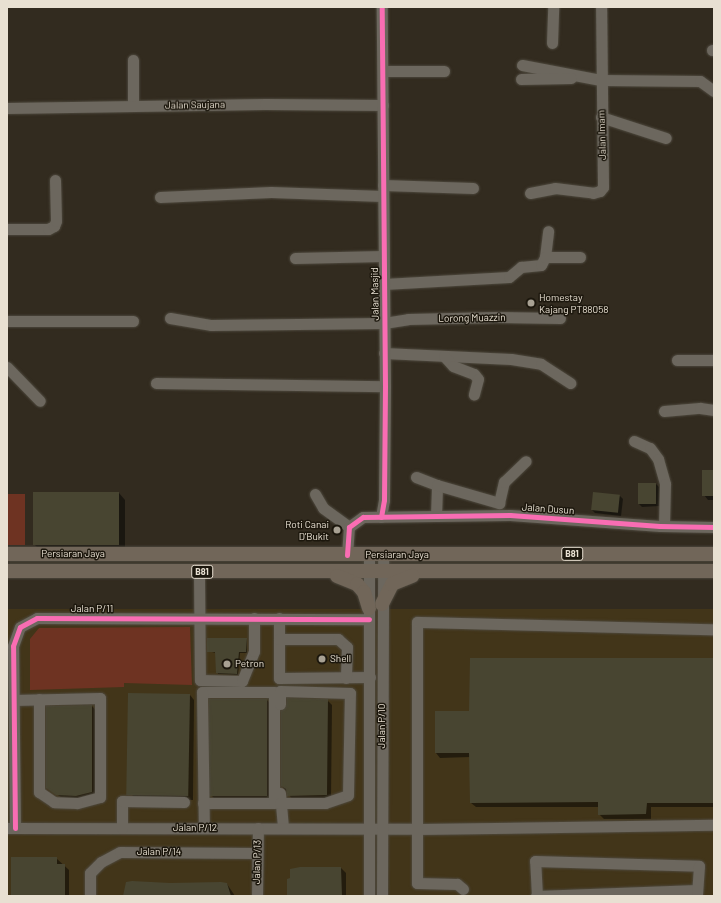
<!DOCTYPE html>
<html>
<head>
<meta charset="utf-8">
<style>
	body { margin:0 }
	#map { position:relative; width:721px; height:903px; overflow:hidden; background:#322b1f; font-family:Barlow,sans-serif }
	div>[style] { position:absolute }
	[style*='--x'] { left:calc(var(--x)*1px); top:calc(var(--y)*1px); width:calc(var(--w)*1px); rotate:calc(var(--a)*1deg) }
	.built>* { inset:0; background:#423519; transform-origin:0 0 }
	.green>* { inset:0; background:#6e3322; transform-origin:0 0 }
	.shadow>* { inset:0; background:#0007 }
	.building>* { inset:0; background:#484531; transform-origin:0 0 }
	.roads { filter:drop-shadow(0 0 1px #4e493e) drop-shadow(0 0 1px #4e493e) }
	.minor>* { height:11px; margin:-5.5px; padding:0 5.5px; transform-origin:5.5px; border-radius:5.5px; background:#6c675e }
	.major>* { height:14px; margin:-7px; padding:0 7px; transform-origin:7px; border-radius:7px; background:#716659 }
	.cycleway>* { height:5px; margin:-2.5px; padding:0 2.5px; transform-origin:2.5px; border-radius:2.5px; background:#f96db3 }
	.dots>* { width:11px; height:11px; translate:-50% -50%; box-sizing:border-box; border:2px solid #1c170d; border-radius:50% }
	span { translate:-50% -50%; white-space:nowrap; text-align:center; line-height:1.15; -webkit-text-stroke:3px #1c170d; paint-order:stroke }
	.shield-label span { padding:1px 3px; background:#1c170d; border:1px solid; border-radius:3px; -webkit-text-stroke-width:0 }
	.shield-label { font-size:9px; color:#e8e0d2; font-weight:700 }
	.street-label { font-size:10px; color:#e8e0d2 }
	.poi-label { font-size:10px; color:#e8e0d2 }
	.left { translate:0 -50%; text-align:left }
	.right { translate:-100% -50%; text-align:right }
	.frame { position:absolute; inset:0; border:8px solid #e8e0d2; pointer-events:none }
</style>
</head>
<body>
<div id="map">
	<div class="built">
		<div style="left:7px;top:609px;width:707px;height:287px"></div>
	</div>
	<div class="green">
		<div style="left:7px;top:494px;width:18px;height:51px"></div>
		<div style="clip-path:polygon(190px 627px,192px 685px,124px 683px,124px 687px,30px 690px,30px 639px,39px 628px)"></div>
	</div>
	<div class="shadow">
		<div style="clip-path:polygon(714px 471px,714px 500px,708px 500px,704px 495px)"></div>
		<div style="clip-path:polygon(656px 484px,659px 487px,659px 506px,642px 507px,639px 504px)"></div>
		<div style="clip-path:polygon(119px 493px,125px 500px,125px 551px,41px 551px,34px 544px)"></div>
		<div style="clip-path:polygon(620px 496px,623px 499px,621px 516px,595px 513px,592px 510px)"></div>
		<div style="clip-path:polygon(247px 639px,247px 653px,240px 653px,238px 675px,218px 674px,216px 653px,208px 651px)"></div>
		<div style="clip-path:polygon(714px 659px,714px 807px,651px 807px,651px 819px,604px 819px,599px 814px,599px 807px,476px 807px,471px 803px,470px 757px,440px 758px,436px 753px,470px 712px)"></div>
		<div style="clip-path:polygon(190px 695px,194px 700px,193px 800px,136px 799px,131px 794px)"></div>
		<div style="clip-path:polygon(267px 700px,271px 705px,271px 800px,216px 800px,212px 796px)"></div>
		<div style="clip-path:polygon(327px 700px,332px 705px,331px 799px,293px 800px,282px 786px)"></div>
		<div style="clip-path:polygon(92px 706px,96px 711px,96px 797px,82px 800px,61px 797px,47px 788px)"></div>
		<div style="clip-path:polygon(56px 858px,69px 870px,69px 896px,12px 896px)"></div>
		<div style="clip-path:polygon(341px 868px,346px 873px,346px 896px,289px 896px)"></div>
		<div style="clip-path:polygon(127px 883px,227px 884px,235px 896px,124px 896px)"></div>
	</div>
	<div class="building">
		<div style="left:702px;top:470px;width:12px;height:26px"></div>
		<div style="left:638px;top:483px;width:18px;height:21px"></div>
		<div style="left:33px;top:492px;width:86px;height:53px"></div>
		<div style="left:593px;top:492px;width:27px;height:18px;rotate:6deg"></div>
		<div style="clip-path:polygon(207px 638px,247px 638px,246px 652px,239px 652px,237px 674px,216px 673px,215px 652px,207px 652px)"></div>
		<div style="clip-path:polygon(470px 658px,714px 658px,714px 803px,647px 803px,646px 814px,598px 815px,598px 802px,470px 803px,469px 753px,435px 753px,435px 711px,469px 711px)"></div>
		<div style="left:190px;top:694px;width:102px;height:62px;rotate:91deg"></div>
		<div style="clip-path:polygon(287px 698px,328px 699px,327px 795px,287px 796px,286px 789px,281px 786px,281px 711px,286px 707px)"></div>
		<div style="left:209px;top:699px;width:58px;height:97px"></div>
		<div style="clip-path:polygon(92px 705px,92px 792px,76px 796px,56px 795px,46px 788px,46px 706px)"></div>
		<div style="clip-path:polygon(11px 857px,57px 857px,57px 864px,65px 864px,65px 896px,11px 896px)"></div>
		<div style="clip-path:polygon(300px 867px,341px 867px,342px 896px,287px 896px,287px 879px,290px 878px,290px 869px)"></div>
		<div style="clip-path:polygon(132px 881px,170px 883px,221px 882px,227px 883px,231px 896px,123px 896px,126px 882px)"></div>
	</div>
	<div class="roads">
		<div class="minor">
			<div style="--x:552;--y:43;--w:36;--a:-88"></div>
			<div style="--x:712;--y:50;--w:2;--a:0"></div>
			<div style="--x:133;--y:60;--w:46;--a:90"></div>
			<div style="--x:522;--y:65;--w:80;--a:10.8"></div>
			<div style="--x:601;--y:80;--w:99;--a:0.6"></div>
			<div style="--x:700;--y:81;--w:17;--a:36"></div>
			<div style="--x:383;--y:71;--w:61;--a:0"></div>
			<div style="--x:521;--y:79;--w:50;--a:-1.1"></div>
			<div style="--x:7;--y:108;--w:258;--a:-0.9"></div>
			<div style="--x:265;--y:104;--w:118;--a:0.5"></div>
			<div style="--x:601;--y:117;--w:68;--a:17.9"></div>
			<div style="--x:383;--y:185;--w:90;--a:1.9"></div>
			<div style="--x:530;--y:193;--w:25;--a:-11"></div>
			<div style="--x:555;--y:188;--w:38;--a:7"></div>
			<div style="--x:593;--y:193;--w:7;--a:-16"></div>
			<div style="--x:600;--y:191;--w:5;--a:-53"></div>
			<div style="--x:603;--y:187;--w:180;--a:-90.6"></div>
			<div style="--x:160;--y:197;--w:111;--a:-2.6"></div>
			<div style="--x:271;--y:192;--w:111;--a:2.1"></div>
			<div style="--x:7;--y:229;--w:41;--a:0"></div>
			<div style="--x:48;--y:229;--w:7;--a:-27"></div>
			<div style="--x:54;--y:226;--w:5;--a:-68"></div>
			<div style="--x:56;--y:221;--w:41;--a:-91.4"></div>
			<div style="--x:545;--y:257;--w:26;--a:-83"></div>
			<div style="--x:295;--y:258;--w:88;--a:-1.3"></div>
			<div style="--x:384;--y:284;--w:125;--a:-3.2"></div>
			<div style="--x:509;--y:277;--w:16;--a:-40"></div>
			<div style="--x:521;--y:267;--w:20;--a:-6"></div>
			<div style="--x:541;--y:265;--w:9;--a:-63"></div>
			<div style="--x:545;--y:257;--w:35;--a:0"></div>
			<div style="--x:170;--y:318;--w:42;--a:9.7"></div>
			<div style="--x:211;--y:325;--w:173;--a:-0.7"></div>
			<div style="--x:384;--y:323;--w:24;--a:-9"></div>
			<div style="--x:408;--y:319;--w:88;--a:-1.3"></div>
			<div style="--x:496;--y:317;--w:64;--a:0.9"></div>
			<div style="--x:7;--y:321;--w:126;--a:0"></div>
			<div style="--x:384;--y:353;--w:127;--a:2.7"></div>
			<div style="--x:511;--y:359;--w:30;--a:9"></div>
			<div style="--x:541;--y:364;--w:35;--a:33"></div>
			<div style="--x:444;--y:356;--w:13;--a:48"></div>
			<div style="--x:453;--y:366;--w:22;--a:21"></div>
			<div style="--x:474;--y:374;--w:6;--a:51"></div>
			<div style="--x:478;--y:379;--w:16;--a:105"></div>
			<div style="--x:677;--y:360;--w:37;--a:0"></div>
			<div style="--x:7;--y:367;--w:47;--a:45.9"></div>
			<div style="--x:156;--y:383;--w:229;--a:0.8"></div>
			<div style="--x:664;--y:411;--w:36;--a:-5"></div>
			<div style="--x:700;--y:408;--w:14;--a:8"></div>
			<div style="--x:634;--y:441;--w:17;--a:24"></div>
			<div style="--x:650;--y:448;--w:14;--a:54"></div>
			<div style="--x:658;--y:459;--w:26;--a:74"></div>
			<div style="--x:665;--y:484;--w:42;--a:91.4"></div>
			<div style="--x:416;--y:477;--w:22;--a:21"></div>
			<div style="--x:315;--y:494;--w:16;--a:60"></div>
			<div style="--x:323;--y:508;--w:32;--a:36"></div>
			<div style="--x:436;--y:516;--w:31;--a:-88"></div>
			<div style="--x:437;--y:485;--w:65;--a:16.2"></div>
			<div style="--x:499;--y:503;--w:22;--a:-77"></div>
			<div style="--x:504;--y:482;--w:30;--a:-44"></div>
			<div style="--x:381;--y:517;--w:17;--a:-80"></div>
			<div style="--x:384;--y:500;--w:114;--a:-89.5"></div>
			<div style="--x:385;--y:386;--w:379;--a:-90.5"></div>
			<div style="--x:347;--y:555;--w:28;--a:-86"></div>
			<div style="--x:349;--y:527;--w:17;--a:-36"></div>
			<div style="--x:363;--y:517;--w:147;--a:-0.8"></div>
			<div style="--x:510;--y:515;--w:150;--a:4.2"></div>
			<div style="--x:660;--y:526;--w:54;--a:1.1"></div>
			<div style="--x:199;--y:572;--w:108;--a:89.5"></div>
			<div style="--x:200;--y:680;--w:42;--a:1.4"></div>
			<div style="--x:242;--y:681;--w:32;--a:-68"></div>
			<div style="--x:254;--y:651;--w:33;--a:-90"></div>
			<div style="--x:279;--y:618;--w:60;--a:90"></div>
			<div style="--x:279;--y:678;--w:91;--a:-0.6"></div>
			<div style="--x:279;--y:639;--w:59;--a:0"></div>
			<div style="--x:338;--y:639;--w:12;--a:42"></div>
			<div style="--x:347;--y:647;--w:31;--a:92"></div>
			<div style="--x:14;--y:700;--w:86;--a:-1.3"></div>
			<div style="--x:100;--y:698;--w:99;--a:90"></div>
			<div style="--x:100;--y:797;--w:24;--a:165"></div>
			<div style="--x:77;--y:803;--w:23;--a:-178"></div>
			<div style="--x:54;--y:802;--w:18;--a:-146"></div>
			<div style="--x:39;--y:792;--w:93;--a:-90"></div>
			<div style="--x:280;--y:793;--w:35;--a:85"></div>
			<div style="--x:203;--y:803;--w:71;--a:0"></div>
			<div style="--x:274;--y:803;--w:111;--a:-90"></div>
			<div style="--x:274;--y:692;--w:72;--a:180"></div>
			<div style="--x:202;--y:692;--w:136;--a:89.2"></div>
			<div style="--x:280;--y:803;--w:45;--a:0"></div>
			<div style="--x:325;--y:803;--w:24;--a:-19"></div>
			<div style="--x:348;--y:795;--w:102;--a:-88.9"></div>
			<div style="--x:350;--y:693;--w:70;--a:-178.4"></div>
			<div style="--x:280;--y:691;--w:13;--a:90"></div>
			<div style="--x:7;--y:828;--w:411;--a:0.1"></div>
			<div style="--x:418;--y:829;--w:296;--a:-0.8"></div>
			<div style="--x:15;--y:828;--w:182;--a:-90.6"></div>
			<div style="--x:13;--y:646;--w:20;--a:-70"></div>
			<div style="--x:20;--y:627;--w:19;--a:-28"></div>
			<div style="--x:37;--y:618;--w:332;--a:0.2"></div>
			<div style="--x:122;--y:828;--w:27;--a:-90"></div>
			<div style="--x:122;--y:801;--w:62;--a:0.9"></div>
			<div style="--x:463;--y:889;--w:8;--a:-140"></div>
			<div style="--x:457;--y:884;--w:40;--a:-178.6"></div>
			<div style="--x:417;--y:883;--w:261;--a:-90"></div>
			<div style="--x:417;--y:622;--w:297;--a:1.4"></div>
			<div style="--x:90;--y:896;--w:23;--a:-90"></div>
			<div style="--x:90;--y:873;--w:16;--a:-45"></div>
			<div style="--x:101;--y:862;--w:21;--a:-28"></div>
			<div style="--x:120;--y:852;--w:137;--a:0.4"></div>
			<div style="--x:257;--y:896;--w:68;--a:-89.2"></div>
			<div style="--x:369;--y:896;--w:341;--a:-90"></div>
			<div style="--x:382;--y:896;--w:341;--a:-89.8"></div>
			<div style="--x:536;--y:896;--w:161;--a:-2.1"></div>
			<div style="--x:537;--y:896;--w:35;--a:-93"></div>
			<div style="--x:535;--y:861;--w:164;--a:1.7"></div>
			<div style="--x:699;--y:866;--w:30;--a:94"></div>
		</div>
		<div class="major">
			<div style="--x:7;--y:554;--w:707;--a:0"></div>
			<div style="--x:7;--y:571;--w:707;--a:0"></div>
			<div style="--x:337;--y:576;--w:22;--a:22"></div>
			<div style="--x:357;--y:584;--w:11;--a:49"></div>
			<div style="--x:364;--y:592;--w:17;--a:73"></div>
			<div style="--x:382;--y:604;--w:22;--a:-63"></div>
			<div style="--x:392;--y:584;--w:22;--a:-22"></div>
		</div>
	</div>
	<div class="cycleway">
		<div style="--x:381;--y:517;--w:17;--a:-80"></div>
		<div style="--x:384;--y:500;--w:114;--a:-89.5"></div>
		<div style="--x:385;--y:386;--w:379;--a:-90.5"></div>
		<div style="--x:347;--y:555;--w:28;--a:-86"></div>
		<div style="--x:349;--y:527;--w:17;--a:-36"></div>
		<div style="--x:363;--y:517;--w:147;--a:-0.8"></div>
		<div style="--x:510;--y:515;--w:150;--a:4.2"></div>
		<div style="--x:660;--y:526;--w:54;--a:1.1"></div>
		<div style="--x:15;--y:828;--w:182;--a:-90.6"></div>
		<div style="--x:13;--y:646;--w:20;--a:-70"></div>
		<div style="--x:20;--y:627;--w:19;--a:-28"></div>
		<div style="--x:37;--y:618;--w:332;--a:0.2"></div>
	</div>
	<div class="dots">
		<div style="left:531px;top:303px;background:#a8a193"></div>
		<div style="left:337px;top:530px;background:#a8a193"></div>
		<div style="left:322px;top:659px;background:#a8a193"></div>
		<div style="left:227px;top:664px;background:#a8a193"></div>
	</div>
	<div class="shield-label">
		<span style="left:572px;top:554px">B81</span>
		<span style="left:202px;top:572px">B81</span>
	</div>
	<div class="street-label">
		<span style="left:195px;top:105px;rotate:-1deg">Jalan Saujana</span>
		<span style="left:602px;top:135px;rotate:-92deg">Jalan Imam</span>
		<span style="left:375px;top:294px;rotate:-91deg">Jalan Masjid</span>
		<span style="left:472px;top:318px;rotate:-1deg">Lorong Muazzin</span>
		<span style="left:548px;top:509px;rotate:4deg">Jalan Dusun</span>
		<span style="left:73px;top:554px">Persiaran Jaya</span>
		<span style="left:397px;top:555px">Persiaran Jaya</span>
		<span style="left:92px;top:609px">Jalan P/11</span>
		<span style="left:382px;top:726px;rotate:-90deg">Jalan P/10</span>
		<span style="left:195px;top:828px">Jalan P/12</span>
		<span style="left:159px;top:852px">Jalan P/14</span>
		<span style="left:257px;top:862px;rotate:-89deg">Jalan P/13</span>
	</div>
	<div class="poi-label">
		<span class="left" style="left:539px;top:303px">Homestay<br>Kajang PT88058</span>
		<span class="right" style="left:329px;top:530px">Roti Canai<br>D'Bukit</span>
		<span class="left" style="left:330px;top:659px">Shell</span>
		<span class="left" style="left:235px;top:664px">Petron</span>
	</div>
	<div class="frame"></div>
</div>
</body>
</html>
